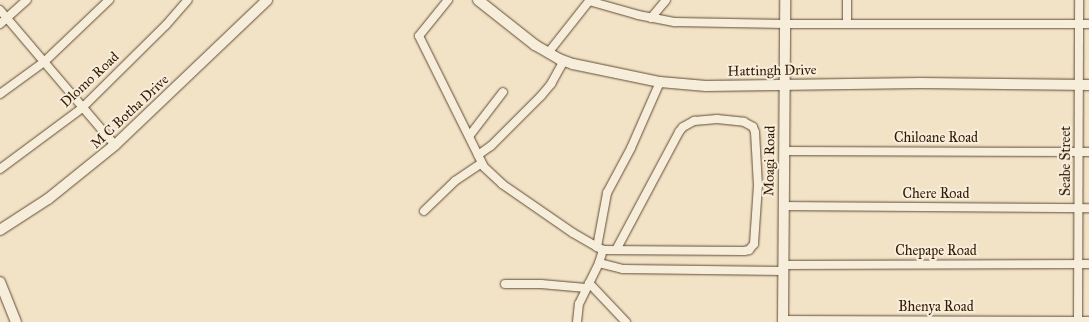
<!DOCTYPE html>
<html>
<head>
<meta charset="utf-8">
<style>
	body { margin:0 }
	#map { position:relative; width:1089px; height:322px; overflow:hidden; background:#f2e3c7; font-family:"IM FELL Great Primer",serif }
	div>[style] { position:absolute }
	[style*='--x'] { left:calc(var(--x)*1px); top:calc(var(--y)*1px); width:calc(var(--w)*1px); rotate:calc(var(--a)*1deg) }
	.roads { filter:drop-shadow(0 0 1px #614c33) drop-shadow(0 0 1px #614c33) }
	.minor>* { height:8px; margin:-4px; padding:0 4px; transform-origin:4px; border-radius:4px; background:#f7eddb }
	.tertiary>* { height:10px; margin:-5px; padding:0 5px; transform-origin:5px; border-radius:5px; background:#f7eddb }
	span { translate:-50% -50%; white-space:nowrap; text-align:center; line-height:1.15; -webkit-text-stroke:4px #f7eddb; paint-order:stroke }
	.street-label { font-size:14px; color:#311902 }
</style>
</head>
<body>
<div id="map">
	<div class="roads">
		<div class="minor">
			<div style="--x:448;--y:0;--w:46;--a:128.9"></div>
			<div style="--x:419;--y:36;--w:146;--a:63.6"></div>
			<div style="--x:484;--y:167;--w:25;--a:43"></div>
			<div style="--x:502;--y:184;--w:86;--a:34.6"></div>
			<div style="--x:573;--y:233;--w:28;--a:30"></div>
			<div style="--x:847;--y:0;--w:24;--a:90"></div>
			<div style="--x:589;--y:1;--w:51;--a:15.9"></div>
			<div style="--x:638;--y:15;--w:38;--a:11"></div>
			<div style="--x:675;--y:22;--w:110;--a:1"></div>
			<div style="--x:785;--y:24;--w:304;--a:0"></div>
			<div style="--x:0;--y:10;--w:177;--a:49.6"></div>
			<div style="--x:651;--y:18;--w:23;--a:-50"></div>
			<div style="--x:0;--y:24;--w:36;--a:-42"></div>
			<div style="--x:548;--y:53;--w:68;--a:-51.6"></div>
			<div style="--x:0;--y:94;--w:54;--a:-36"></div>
			<div style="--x:44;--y:62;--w:90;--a:-43.6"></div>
			<div style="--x:470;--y:135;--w:54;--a:-52.5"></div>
			<div style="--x:784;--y:151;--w:305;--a:0.2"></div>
			<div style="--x:478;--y:155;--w:16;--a:-35"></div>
			<div style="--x:491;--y:146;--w:71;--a:-45"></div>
			<div style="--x:541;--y:96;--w:16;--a:-50"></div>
			<div style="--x:551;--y:84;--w:26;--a:-61"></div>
			<div style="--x:0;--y:169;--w:102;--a:-36.6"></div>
			<div style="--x:82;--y:108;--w:118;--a:-44.7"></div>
			<div style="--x:166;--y:25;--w:33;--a:-49"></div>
			<div style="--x:783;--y:206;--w:306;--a:0.4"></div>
			<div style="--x:424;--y:211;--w:43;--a:-44.1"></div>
			<div style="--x:455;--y:181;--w:32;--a:-34"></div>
			<div style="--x:616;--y:250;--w:134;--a:-61.9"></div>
			<div style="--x:679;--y:132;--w:6;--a:-51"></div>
			<div style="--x:683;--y:127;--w:13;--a:-29"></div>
			<div style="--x:694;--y:121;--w:23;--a:-5"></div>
			<div style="--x:717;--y:119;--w:27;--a:6"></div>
			<div style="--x:744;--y:122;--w:10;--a:29"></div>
			<div style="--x:753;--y:127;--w:5;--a:68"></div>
			<div style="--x:755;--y:132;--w:53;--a:86.8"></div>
			<div style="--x:758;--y:185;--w:59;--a:93.9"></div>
			<div style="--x:754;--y:244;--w:8;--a:130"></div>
			<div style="--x:749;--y:250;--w:5;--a:169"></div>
			<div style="--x:744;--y:251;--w:141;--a:-179.6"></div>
			<div style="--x:603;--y:250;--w:7;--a:-153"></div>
			<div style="--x:597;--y:247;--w:55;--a:-79.5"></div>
			<div style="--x:607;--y:193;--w:51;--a:-61.9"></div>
			<div style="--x:631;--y:148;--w:72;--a:-66.3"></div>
			<div style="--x:599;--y:263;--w:25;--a:14"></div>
			<div style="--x:623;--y:269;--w:160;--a:0.7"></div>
			<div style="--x:784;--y:265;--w:305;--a:-0.2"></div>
			<div style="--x:589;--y:283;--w:54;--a:46.5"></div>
			<div style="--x:505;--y:284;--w:36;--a:0"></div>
			<div style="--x:541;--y:284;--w:45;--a:5.1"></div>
			<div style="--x:784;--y:320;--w:305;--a:0.2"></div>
			<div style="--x:577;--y:322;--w:18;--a:-84"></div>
			<div style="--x:579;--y:304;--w:46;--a:-64"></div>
			<div style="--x:599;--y:263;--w:14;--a:-73"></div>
			<div style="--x:1078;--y:322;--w:322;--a:-89.8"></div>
		</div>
		<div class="tertiary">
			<div style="--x:478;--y:0;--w:73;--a:38.3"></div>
			<div style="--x:535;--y:45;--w:28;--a:30"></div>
			<div style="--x:559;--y:59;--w:15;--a:20"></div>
			<div style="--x:573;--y:64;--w:89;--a:11.7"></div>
			<div style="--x:660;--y:82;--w:46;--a:5"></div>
			<div style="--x:706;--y:86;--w:215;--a:-0.8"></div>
			<div style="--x:921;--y:83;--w:168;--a:0.7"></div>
			<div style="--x:0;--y:230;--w:57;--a:-32.9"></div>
			<div style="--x:48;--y:199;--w:86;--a:-38.9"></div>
			<div style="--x:115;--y:145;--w:210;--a:-43.6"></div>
			<div style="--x:0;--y:282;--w:43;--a:68.2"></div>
			<div style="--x:783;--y:322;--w:322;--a:-89.6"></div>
		</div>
	</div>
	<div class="street-label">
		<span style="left:772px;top:71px;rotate:-1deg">Hattingh Drive</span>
		<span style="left:90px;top:80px;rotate:-43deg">Dlomo Road</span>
		<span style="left:130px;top:112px;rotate:-43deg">M C Botha Drive</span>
		<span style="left:936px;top:138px">Chiloane Road</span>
		<span style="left:770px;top:161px;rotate:-89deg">Moagi Road</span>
		<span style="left:1066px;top:161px;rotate:-90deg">Seabe Street</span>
		<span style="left:936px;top:194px">Chere Road</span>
		<span style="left:936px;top:251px">Chepape Road</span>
		<span style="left:936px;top:307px">Bhenya Road</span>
	</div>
</div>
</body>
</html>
